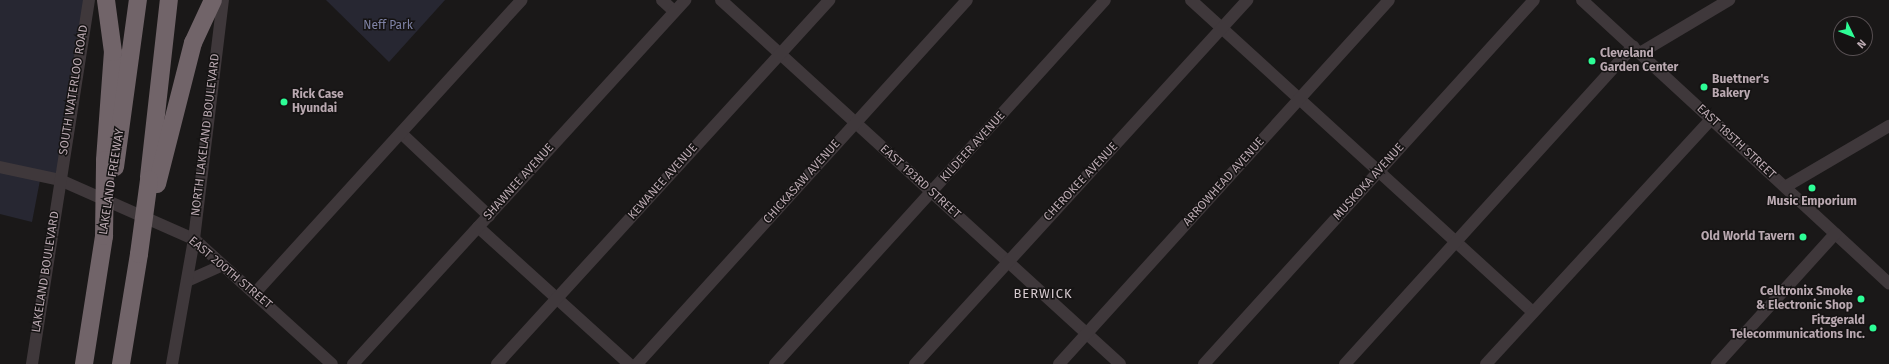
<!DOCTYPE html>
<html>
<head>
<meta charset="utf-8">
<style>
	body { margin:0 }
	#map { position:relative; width:1889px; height:364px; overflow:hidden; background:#1a1818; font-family:"Fira Sans",sans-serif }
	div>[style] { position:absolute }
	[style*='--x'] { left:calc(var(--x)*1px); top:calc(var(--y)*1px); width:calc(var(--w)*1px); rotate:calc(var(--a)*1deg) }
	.green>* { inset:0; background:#272732 }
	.minor>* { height:12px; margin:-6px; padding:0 6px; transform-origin:6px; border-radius:6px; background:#3f383b }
	.highway>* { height:18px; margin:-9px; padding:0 9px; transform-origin:9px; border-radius:9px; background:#716469 }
	.highway-bridge>* { height:18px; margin:-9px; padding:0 9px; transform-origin:9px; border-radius:9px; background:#716469 }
	.dots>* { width:11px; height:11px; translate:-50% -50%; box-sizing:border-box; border:2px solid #151313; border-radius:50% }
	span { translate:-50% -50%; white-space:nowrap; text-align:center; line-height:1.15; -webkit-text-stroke:3px #151313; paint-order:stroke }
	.park-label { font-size:12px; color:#7f83a6 }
	.poi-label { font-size:12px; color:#baa9b1; font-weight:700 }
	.left { translate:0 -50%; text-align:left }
	.right { translate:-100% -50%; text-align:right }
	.street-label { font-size:12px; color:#baa9b1 }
	.neighbourhood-label { font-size:13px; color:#d6cacf; letter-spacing:1px }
	.north { position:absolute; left:1833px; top:16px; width:40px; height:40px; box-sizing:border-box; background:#151313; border:1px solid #574f52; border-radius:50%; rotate:133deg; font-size:11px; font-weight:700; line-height:16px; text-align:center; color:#baa9b1 }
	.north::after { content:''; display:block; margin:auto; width:14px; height:18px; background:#2dfd96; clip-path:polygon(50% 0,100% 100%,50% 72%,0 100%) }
</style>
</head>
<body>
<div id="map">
	<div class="green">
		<div style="clip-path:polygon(0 0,89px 0,60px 180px,41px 175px,32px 222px,0 214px)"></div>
		<div style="clip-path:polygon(326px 0,445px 0,389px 62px)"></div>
	</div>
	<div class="minor">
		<div style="--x:662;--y:0;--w:16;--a:43"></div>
		<div style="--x:721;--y:0;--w:540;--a:42.37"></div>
		<div style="--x:1191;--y:0;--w:463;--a:42.4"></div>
		<div style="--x:1582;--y:0;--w:418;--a:42.7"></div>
		<div style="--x:1640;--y:53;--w:104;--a:-30.8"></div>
		<div style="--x:401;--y:133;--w:121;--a:43.3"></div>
		<div style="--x:0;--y:167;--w:61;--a:12.2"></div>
		<div style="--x:60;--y:180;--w:146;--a:23.8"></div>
		<div style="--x:194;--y:239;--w:186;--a:42.2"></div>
		<div style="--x:1785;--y:187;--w:121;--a:-30.4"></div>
		<div style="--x:478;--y:227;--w:204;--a:42.2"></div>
		<div style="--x:187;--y:281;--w:39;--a:-24"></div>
		<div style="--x:255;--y:293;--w:396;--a:-47.7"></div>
		<div style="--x:32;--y:364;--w:368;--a:-81.1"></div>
		<div style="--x:172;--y:364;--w:127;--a:-80"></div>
		<div style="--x:194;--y:239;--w:241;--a:-83.1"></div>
		<div style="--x:353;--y:364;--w:493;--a:-47.6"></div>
		<div style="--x:497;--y:364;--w:493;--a:-47.6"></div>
		<div style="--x:637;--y:364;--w:491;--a:-47.8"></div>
		<div style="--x:775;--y:364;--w:491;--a:-47.8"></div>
		<div style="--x:915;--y:364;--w:493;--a:-47.6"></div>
		<div style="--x:1059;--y:364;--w:491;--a:-47.8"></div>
		<div style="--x:1204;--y:364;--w:491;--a:-47.8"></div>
		<div style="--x:1345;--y:364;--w:429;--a:-47.8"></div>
		<div style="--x:1486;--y:364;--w:333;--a:-47.4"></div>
		<div style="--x:1717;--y:364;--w:176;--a:-47.8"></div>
	</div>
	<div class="highway">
		<div style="--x:105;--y:160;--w:108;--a:-85.8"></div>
		<div style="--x:113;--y:52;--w:52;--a:-97.7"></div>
		<div style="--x:115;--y:167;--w:169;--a:-82.2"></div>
		<div style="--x:149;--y:177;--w:178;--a:-83.6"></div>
		<div style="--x:157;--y:184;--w:146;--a:-75.7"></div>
		<div style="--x:193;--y:43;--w:47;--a:-65.1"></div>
		<div style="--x:84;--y:364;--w:130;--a:-81.1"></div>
		<div style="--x:121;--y:364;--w:111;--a:-80.7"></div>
	</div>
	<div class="highway-bridge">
		<div style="--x:104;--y:236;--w:76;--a:-89.2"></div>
		<div style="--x:139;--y:254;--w:75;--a:-82.3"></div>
	</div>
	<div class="dots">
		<div style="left:1592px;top:61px;background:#2dfd96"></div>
		<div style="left:1704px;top:87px;background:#2dfd96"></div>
		<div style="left:284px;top:102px;background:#2dfd96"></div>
		<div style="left:1812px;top:188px;background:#2dfd96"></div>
		<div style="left:1803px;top:237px;background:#2dfd96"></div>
		<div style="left:1861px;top:299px;background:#2dfd96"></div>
		<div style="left:1873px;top:328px;background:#2dfd96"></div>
	</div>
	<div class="park-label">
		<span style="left:388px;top:26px">Neff Park</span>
	</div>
	<div class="poi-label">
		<span class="left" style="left:1600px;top:61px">Cleveland<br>Garden Center</span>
		<span class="left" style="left:1712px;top:87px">Buettner's<br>Bakery</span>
		<span class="left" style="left:292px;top:102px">Rick Case<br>Hyundai</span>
		<span style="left:1812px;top:202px">Music Emporium</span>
		<span class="right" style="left:1795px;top:237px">Old World Tavern</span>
		<span class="right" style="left:1853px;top:299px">Celltronix Smoke<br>&amp; Electronic Shop</span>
		<span class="right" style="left:1865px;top:328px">Fitzgerald<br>Telecommunications Inc.</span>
	</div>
	<div class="street-label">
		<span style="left:74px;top:90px;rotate:-81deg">SOUTH WATERLOO ROAD</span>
		<span style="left:206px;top:135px;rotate:-83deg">NORTH LAKELAND BOULEVARD</span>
		<span style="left:1736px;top:142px;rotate:43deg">EAST 185TH STREET</span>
		<span style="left:973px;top:147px;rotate:-48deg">KILDEER AVENUE</span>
		<span style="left:112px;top:182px;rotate:-81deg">LAKELAND FREEWAY</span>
		<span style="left:519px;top:182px;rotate:-48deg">SHAWNEE AVENUE</span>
		<span style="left:663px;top:182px;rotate:-48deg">KEWANEE AVENUE</span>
		<span style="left:802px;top:182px;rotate:-48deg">CHICKASAW AVENUE</span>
		<span style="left:920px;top:182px;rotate:42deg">EAST 193RD STREET</span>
		<span style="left:1081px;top:182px;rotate:-47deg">CHEROKEE AVENUE</span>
		<span style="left:1224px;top:182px;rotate:-48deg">ARROWHEAD AVENUE</span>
		<span style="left:1369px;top:182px;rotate:-48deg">MUSKOKA AVENUE</span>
		<span style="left:46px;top:272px;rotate:-81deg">LAKELAND BOULEVARD</span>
		<span style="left:230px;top:273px;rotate:40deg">EAST 200TH STREET</span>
	</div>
	<div class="neighbourhood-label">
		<span style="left:1043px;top:294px">BERWICK</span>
	</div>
	<div class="north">N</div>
</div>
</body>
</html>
